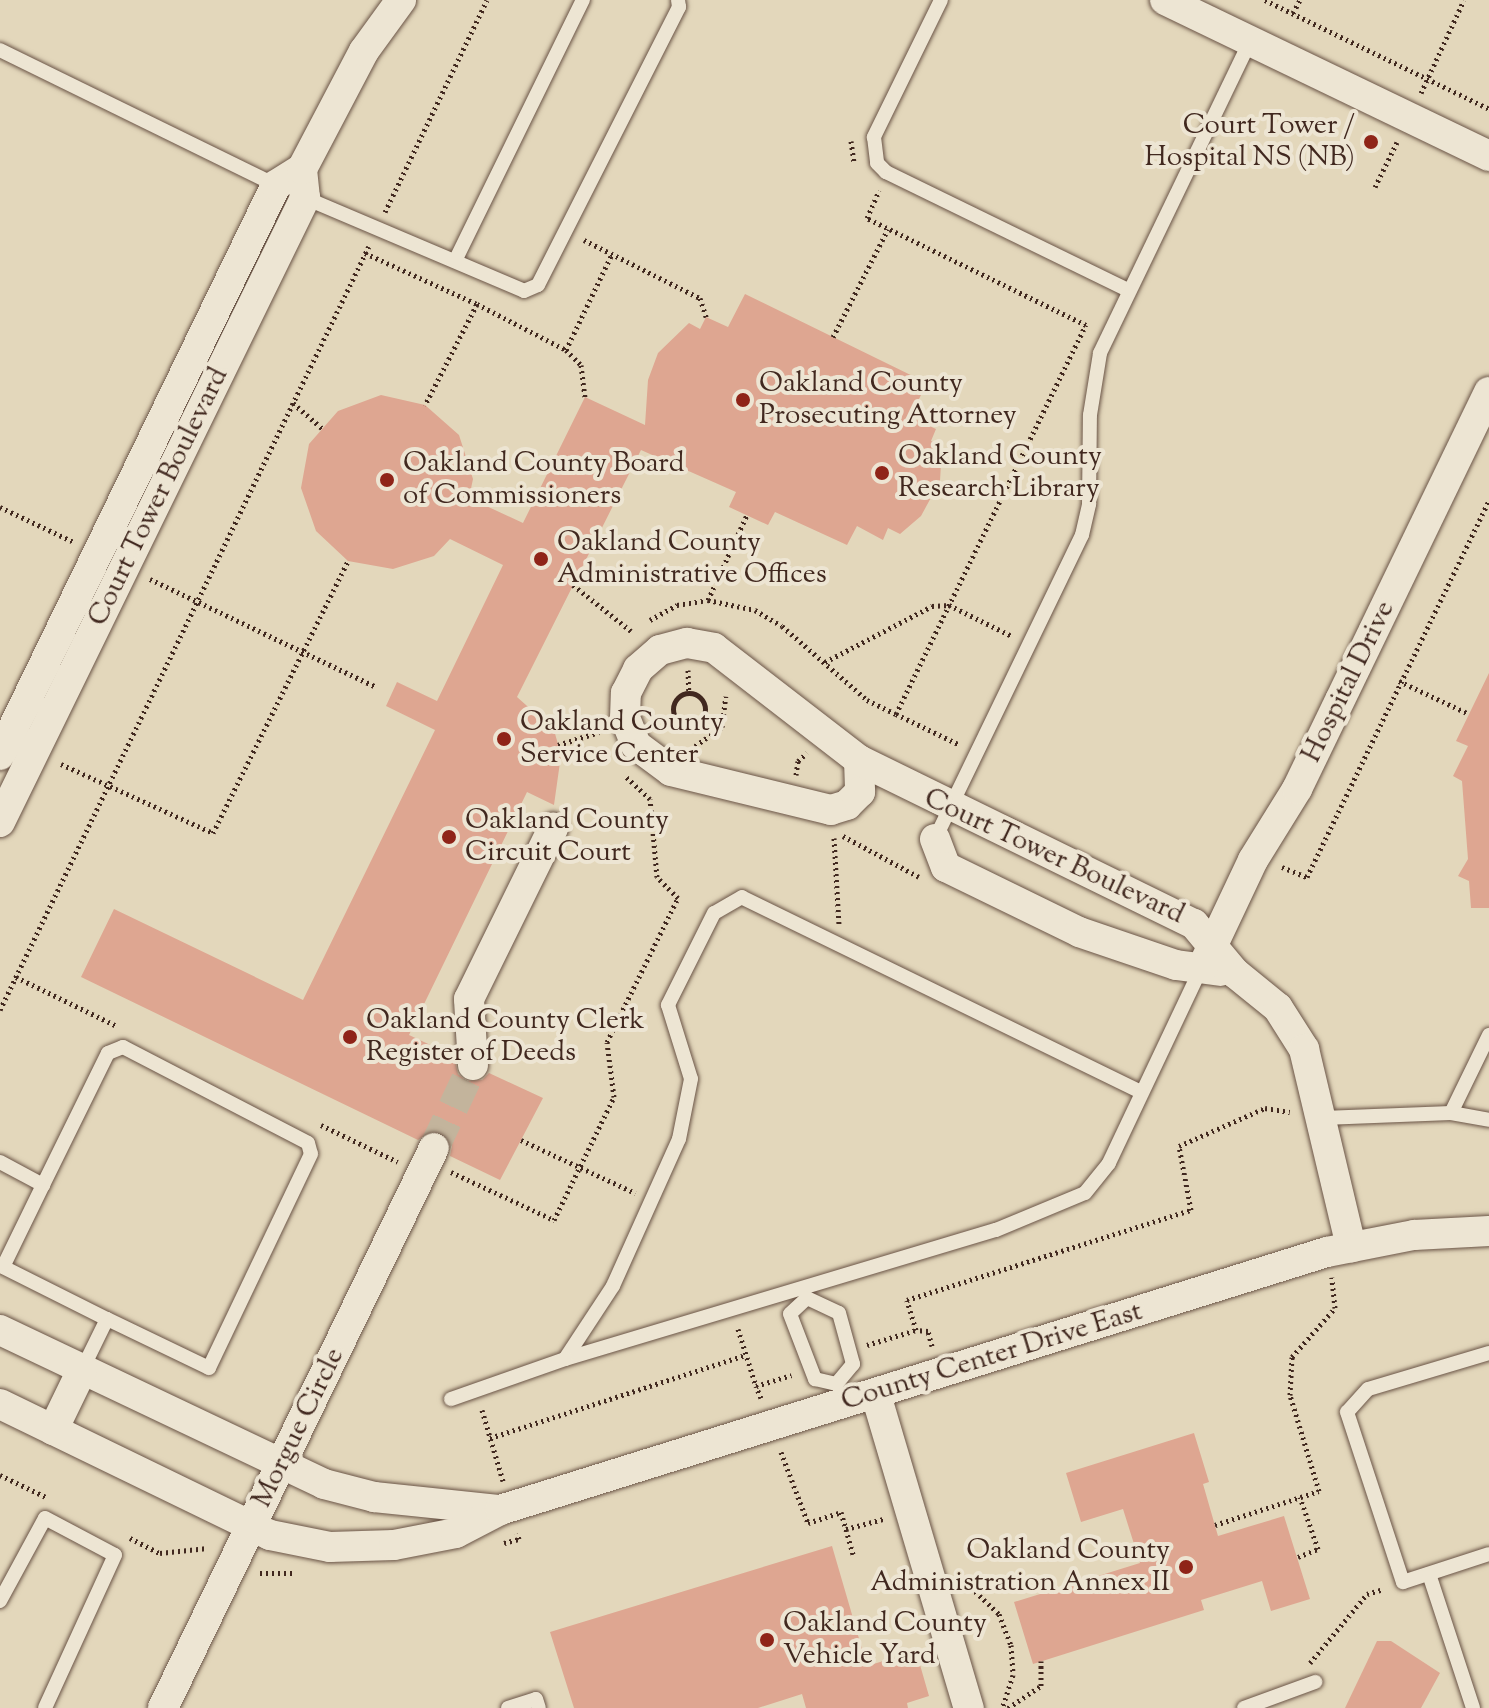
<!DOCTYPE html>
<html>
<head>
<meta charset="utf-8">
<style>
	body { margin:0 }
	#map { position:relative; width:1489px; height:1708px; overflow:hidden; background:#e3d7bb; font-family:"Sorts Mill Goudy",serif }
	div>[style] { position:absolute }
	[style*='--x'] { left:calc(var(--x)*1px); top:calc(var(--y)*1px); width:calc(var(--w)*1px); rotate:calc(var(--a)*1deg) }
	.building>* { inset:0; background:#dea691 }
	.street-tunnel>* { height:30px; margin-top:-15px; transform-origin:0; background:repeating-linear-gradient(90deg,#c3b49c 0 30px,transparent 0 45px) }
	.path>* { height:5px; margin-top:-2.5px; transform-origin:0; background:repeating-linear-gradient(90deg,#41281f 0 2px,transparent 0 6px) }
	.path>.ring { margin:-2.5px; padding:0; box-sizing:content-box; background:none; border:5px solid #41281f; border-radius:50% }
	.roads { filter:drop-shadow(0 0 2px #6a5446) drop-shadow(0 0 2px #6a5446) }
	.lane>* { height:14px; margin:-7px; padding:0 7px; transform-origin:7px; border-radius:7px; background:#ede5d3 }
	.street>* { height:30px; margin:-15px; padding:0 15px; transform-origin:15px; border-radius:15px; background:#ede5d3 }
	.dots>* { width:22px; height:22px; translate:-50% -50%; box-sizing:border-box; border:4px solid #ede5d3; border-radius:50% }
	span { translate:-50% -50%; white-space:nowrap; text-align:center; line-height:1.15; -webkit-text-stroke:8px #ede5d3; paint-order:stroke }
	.poi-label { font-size:28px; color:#41281f }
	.right { translate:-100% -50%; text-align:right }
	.left { translate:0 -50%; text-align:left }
	.street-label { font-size:28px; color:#41281f }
</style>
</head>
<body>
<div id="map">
	<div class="building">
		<div style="clip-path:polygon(745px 294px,927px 383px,910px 417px,936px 429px,931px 441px,942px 446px,940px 481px,921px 516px,900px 534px,888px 528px,883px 540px,857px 526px,847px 545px,775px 512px,768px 525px,729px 507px,736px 492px,641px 450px,517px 697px,554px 730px,561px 755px,554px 805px,527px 792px,409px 1035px,454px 1056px,458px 1074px,466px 1081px,482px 1080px,489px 1073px,543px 1098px,500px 1180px,450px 1156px,452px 1146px,442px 1132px,432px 1130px,418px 1140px,81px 977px,114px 909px,303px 1000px,435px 730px,386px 706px,397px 682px,437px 701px,503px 565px,450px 539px,434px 556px,393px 569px,348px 561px,316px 531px,301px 488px,309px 444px,338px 411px,381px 395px,425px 405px,459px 435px,473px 479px,469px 498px,523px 523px,585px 397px,645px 425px,648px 380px,658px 353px,689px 323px,700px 329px,706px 317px,728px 327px)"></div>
		<div style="clip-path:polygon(1489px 673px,1489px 908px,1471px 908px,1469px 881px,1458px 876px,1468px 859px,1462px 781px,1453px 776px,1468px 746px,1456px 741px)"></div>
		<div style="clip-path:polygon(1194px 1433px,1209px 1482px,1203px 1484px,1218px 1536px,1284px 1516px,1310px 1599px,1271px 1611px,1262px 1581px,1201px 1600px,1204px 1610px,1033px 1664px,1014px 1602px,1140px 1563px,1123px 1509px,1081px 1522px,1066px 1473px)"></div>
		<div style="clip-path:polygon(832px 1546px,867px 1666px,916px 1651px,929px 1696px,907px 1703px,908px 1708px,806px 1708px,802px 1694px,758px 1708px,574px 1708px,550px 1632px)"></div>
		<div style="clip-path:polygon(1377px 1641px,1391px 1641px,1440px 1673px,1421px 1708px,1345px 1708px)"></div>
	</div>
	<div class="street-tunnel">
		<div style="--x:434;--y:1148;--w:92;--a:-64.8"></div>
	</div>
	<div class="path">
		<div style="--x:1265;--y:0;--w:249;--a:25.9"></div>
		<div style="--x:1293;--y:13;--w:15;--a:-62"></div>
		<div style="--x:1421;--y:93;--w:102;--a:-65.2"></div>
		<div style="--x:851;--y:141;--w:22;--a:82"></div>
		<div style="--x:1375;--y:187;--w:50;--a:-63.9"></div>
		<div style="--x:385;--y:212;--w:235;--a:-64.3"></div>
		<div style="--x:584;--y:240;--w:130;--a:26.6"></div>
		<div style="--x:700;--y:298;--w:20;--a:72"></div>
		<div style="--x:365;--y:253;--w:123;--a:24.5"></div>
		<div style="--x:477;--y:304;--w:114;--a:117.2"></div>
		<div style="--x:477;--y:304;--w:100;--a:27.3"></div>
		<div style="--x:566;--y:350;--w:21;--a:45"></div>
		<div style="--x:581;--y:365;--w:32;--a:83"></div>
		<div style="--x:833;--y:337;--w:121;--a:-63"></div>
		<div style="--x:566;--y:350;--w:106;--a:-64.4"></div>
		<div style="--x:293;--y:403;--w:40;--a:41"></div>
		<div style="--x:0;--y:507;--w:80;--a:25.3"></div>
		<div style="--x:150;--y:579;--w:250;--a:25.5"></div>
		<div style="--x:573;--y:585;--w:74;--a:38.4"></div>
		<div style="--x:708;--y:600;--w:94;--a:-65.4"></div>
		<div style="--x:650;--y:620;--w:31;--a:-29"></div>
		<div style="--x:677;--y:605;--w:31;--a:-9"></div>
		<div style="--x:708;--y:600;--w:48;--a:12"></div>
		<div style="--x:755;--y:610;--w:31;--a:31"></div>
		<div style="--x:782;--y:626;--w:113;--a:41"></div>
		<div style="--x:867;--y:700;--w:32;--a:26"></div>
		<div style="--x:896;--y:714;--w:433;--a:-64"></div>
		<div style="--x:1086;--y:325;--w:244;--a:-154"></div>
		<div style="--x:867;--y:218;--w:30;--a:-66"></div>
		<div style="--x:825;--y:662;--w:121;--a:-27.6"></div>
		<div style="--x:932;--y:606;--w:17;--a:-3"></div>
		<div style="--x:949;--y:605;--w:70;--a:26.2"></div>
		<div style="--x:688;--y:670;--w:23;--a:88"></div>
		<div style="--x:1399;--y:681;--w:77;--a:25.2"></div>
		<div class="ring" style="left:673px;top:693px;width:27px;height:27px"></div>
		<div style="--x:896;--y:714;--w:69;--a:25.8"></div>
		<div style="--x:704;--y:715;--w:21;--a:23"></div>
		<div style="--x:659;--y:730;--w:22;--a:-34"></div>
		<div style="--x:558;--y:745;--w:43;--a:-17.6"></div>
		<div style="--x:695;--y:746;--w:33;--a:-35"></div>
		<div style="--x:722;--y:727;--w:31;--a:-83"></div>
		<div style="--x:61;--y:764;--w:167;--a:24.4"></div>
		<div style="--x:213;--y:833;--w:304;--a:-63.6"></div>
		<div style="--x:796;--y:775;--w:14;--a:-82"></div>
		<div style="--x:798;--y:761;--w:12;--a:-42"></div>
		<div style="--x:843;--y:836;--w:86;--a:28.3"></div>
		<div style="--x:834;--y:838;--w:86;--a:86.7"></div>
		<div style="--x:1282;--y:867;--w:27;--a:22"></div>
		<div style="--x:1307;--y:877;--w:418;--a:-64.2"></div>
		<div style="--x:16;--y:977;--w:112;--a:25.9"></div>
		<div style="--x:0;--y:1010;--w:848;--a:-64.22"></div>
		<div style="--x:321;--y:1125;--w:85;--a:25.7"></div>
		<div style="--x:521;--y:1140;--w:126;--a:24.9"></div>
		<div style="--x:451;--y:1172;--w:114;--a:25"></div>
		<div style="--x:554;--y:1220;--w:137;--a:-64"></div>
		<div style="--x:614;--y:1097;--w:55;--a:-97.3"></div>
		<div style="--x:607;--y:1042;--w:161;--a:-63.8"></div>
		<div style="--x:678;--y:898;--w:30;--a:-135"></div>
		<div style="--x:657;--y:877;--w:78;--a:-95.1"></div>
		<div style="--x:650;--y:799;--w:33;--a:-137"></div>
		<div style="--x:738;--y:1329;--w:60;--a:72.5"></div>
		<div style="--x:867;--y:1345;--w:51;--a:-17"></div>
		<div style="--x:932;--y:1346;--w:16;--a:-105"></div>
		<div style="--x:928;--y:1331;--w:12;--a:-175"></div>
		<div style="--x:916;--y:1330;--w:31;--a:-107"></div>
		<div style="--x:907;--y:1300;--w:298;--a:-17.6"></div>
		<div style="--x:1191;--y:1210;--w:65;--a:-100.6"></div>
		<div style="--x:1179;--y:1146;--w:94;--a:-23.8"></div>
		<div style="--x:1265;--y:1108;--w:25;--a:9"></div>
		<div style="--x:761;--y:1398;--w:13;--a:-113"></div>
		<div style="--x:756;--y:1386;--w:37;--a:-17"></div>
		<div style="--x:482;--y:1410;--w:74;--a:73.5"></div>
		<div style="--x:490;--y:1438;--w:269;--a:-18"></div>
		<div style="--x:781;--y:1452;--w:76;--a:69.2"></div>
		<div style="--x:808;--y:1523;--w:35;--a:-18"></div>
		<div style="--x:841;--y:1512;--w:44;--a:74.1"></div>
		<div style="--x:0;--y:1475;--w:51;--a:25.6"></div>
		<div style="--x:1215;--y:1525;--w:109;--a:-18.1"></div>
		<div style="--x:1319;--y:1491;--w:100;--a:-106.8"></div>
		<div style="--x:1290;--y:1395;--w:38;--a:-87"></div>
		<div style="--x:1292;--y:1357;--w:65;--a:-48.7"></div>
		<div style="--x:1335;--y:1308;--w:31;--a:-96"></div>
		<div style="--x:846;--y:1529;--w:39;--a:-15"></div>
		<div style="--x:130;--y:1538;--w:34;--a:27"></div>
		<div style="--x:160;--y:1553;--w:48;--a:-5.9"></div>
		<div style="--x:504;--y:1543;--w:16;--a:-15"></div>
		<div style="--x:519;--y:1539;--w:6;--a:-108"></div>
		<div style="--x:1298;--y:1557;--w:22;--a:-22"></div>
		<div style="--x:1318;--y:1549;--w:55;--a:-109.1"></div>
		<div style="--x:260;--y:1573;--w:34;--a:0"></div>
		<div style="--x:962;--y:1579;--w:51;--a:43.4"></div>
		<div style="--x:999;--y:1614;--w:33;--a:69"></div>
		<div style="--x:1011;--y:1645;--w:30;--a:86"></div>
		<div style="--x:1013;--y:1675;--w:35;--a:108"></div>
		<div style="--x:1310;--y:1663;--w:89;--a:-50.4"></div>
		<div style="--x:1367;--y:1594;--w:17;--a:-17"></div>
		<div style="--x:1008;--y:1708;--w:40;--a:-34"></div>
		<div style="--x:1041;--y:1686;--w:25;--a:-90"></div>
	</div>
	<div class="roads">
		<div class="lane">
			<div style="--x:941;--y:0;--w:153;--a:116.1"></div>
			<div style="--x:874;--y:137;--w:26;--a:83"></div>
			<div style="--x:877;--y:163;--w:13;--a:45"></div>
			<div style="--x:886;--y:172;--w:269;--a:26"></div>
			<div style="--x:0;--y:50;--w:312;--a:26.1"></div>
			<div style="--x:303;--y:197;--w:240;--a:23"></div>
			<div style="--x:524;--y:291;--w:15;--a:-23"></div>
			<div style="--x:538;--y:285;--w:312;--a:-63.1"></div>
			<div style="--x:679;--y:7;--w:7;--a:-98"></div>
			<div style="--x:455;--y:261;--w:291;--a:-63.9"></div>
			<div style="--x:935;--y:839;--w:338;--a:-64.2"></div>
			<div style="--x:1082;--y:535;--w:32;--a:-77"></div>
			<div style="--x:1089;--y:504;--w:89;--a:-89.4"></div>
			<div style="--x:1090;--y:415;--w:63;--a:-80.8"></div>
			<div style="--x:1100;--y:353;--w:346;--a:-64.3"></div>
			<div style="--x:1141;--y:1092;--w:444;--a:-154"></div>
			<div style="--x:742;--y:897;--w:32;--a:150"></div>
			<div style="--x:714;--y:913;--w:103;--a:116.6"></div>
			<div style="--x:668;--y:1005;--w:77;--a:72.7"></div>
			<div style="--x:691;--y:1079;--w:61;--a:101.3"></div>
			<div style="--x:679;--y:1139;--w:161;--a:114.2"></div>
			<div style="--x:613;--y:1286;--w:87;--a:123.3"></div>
			<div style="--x:565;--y:1359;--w:450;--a:-16.7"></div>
			<div style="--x:996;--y:1230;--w:96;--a:-22.6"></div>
			<div style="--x:1085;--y:1193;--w:38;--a:-51"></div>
			<div style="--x:1109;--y:1163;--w:216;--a:-64.7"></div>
			<div style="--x:1451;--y:1113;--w:87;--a:-64"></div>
			<div style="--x:1323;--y:1118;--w:128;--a:-2.2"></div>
			<div style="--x:1451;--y:1113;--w:39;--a:10"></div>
			<div style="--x:0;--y:1162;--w:49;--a:28.1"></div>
			<div style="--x:43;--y:1185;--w:147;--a:-63.8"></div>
			<div style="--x:108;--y:1053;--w:16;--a:-22"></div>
			<div style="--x:123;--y:1047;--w:208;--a:27.4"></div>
			<div style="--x:308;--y:1143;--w:11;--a:75"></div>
			<div style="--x:311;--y:1154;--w:237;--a:115.5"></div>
			<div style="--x:209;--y:1368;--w:113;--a:-154.3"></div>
			<div style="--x:107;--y:1319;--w:57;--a:116.1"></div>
			<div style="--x:43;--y:1185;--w:91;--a:116"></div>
			<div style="--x:3;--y:1267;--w:116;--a:26.6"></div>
			<div style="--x:807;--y:1298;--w:23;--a:137"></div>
			<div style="--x:790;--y:1314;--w:70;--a:69"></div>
			<div style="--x:815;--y:1379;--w:22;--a:13"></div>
			<div style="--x:807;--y:1298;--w:35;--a:25"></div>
			<div style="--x:839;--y:1313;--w:53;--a:74.6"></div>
			<div style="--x:853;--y:1364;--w:26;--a:130"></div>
			<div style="--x:1489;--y:1353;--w:126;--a:163.4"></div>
			<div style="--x:1368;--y:1389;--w:31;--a:132"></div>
			<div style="--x:1347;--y:1412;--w:179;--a:71.8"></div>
			<div style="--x:1403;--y:1582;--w:90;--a:-18"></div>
			<div style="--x:451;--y:1399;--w:121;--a:-19.3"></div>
			<div style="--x:1429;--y:1574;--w:141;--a:71.8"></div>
			<div style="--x:0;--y:1601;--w:94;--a:-61.5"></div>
			<div style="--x:45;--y:1518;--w:79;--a:27.9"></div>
			<div style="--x:115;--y:1555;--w:168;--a:114.6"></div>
			<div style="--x:508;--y:1708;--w:29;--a:-18"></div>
			<div style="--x:536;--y:1699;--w:9;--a:72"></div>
			<div style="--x:1244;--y:1708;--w:76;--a:-20.1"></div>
		</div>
		<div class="street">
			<div style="--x:1165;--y:0;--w:360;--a:25.7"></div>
			<div style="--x:0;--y:755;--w:633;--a:-64.16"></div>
			<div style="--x:276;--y:185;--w:31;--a:-32"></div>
			<div style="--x:859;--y:760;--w:32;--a:88"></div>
			<div style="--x:860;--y:792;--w:18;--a:135"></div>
			<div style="--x:847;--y:805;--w:17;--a:163"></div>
			<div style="--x:831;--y:810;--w:165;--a:-166.3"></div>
			<div style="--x:671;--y:771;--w:44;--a:-143.4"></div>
			<div style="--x:636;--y:745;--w:29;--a:-112"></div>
			<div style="--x:625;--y:718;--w:25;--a:-88"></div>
			<div style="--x:626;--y:693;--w:27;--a:-63"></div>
			<div style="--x:638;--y:669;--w:29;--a:-41"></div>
			<div style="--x:660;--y:650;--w:28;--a:-15"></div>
			<div style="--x:687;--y:643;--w:27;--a:10"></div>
			<div style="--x:714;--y:648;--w:183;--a:37.7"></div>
			<div style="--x:859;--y:760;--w:373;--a:26.1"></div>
			<div style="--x:1194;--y:924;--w:64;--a:50.1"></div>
			<div style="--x:1235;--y:973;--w:55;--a:39.1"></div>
			<div style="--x:1278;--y:1008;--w:49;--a:57.6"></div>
			<div style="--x:1304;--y:1049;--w:204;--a:76.6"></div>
			<div style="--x:0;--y:822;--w:695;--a:-63.95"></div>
			<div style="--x:305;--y:198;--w:29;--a:-96"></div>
			<div style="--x:302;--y:169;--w:133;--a:-62.3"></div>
			<div style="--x:364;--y:51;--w:63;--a:-54"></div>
			<div style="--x:935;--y:839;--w:30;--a:69"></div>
			<div style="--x:946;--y:867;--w:148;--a:26"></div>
			<div style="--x:1079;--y:932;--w:102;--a:18.8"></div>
			<div style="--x:1176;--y:965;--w:45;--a:7.6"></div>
			<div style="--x:1202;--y:968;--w:119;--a:-64.7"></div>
			<div style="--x:1253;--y:860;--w:84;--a:-58.2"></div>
			<div style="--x:1297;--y:789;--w:441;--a:-64.2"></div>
			<div style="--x:473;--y:1065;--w:66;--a:-93.5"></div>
			<div style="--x:469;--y:999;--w:191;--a:-63.8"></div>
			<div style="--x:0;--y:1330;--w:359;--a:25.4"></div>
			<div style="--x:324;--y:1484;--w:52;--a:14.6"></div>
			<div style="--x:374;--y:1497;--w:127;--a:5.9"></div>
			<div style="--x:876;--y:1395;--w:327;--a:73.5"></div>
			<div style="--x:0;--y:1404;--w:300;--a:25.9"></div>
			<div style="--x:270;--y:1535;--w:61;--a:11.3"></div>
			<div style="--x:330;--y:1547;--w:64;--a:-1.8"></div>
			<div style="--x:394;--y:1545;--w:63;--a:-11"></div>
			<div style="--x:456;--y:1533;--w:50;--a:-27.6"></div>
			<div style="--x:500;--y:1510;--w:866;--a:-17.33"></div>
			<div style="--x:1327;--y:1252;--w:89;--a:-11.1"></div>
			<div style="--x:1414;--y:1235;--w:75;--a:-3.1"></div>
			<div style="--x:53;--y:1430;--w:67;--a:-64.2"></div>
			<div style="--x:163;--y:1708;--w:622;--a:-64.18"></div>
		</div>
	</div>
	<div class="dots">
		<div style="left:1371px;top:142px;background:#8f2418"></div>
		<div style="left:743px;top:400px;background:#8f2418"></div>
		<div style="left:882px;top:473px;background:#8f2418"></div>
		<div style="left:387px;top:480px;background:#8f2418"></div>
		<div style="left:541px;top:559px;background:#8f2418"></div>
		<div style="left:504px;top:739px;background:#8f2418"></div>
		<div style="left:449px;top:837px;background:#8f2418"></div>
		<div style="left:350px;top:1037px;background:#8f2418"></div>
		<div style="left:1186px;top:1567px;background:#8f2418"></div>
		<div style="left:767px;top:1640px;background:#8f2418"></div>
	</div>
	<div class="poi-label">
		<span class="right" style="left:1355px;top:142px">Court Tower /<br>Hospital NS (NB)</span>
		<span class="left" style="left:759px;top:400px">Oakland County<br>Prosecuting Attorney</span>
		<span class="left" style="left:898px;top:473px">Oakland County<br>Research Library</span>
		<span class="left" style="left:403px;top:480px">Oakland County Board<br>of Commissioners</span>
		<span class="left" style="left:557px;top:559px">Oakland County<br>Administrative Offices</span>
		<span class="left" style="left:520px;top:739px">Oakland County<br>Service Center</span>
		<span class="left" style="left:465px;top:837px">Oakland County<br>Circuit Court</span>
		<span class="left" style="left:366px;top:1037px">Oakland County Clerk<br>Register of Deeds</span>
		<span class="right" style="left:1170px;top:1567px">Oakland County<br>Administration Annex II</span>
		<span class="left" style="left:783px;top:1640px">Oakland County<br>Vehicle Yard</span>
	</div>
	<div class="street-label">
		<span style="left:159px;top:497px;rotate:-64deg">Court Tower Boulevard</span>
		<span style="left:1349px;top:682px;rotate:-64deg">Hospital Drive</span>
		<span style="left:1054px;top:857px;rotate:25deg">Court Tower Boulevard</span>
		<span style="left:992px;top:1357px;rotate:-17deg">County Center Drive East</span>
		<span style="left:299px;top:1428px;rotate:-64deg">Morgue Circle</span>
	</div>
</div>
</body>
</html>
